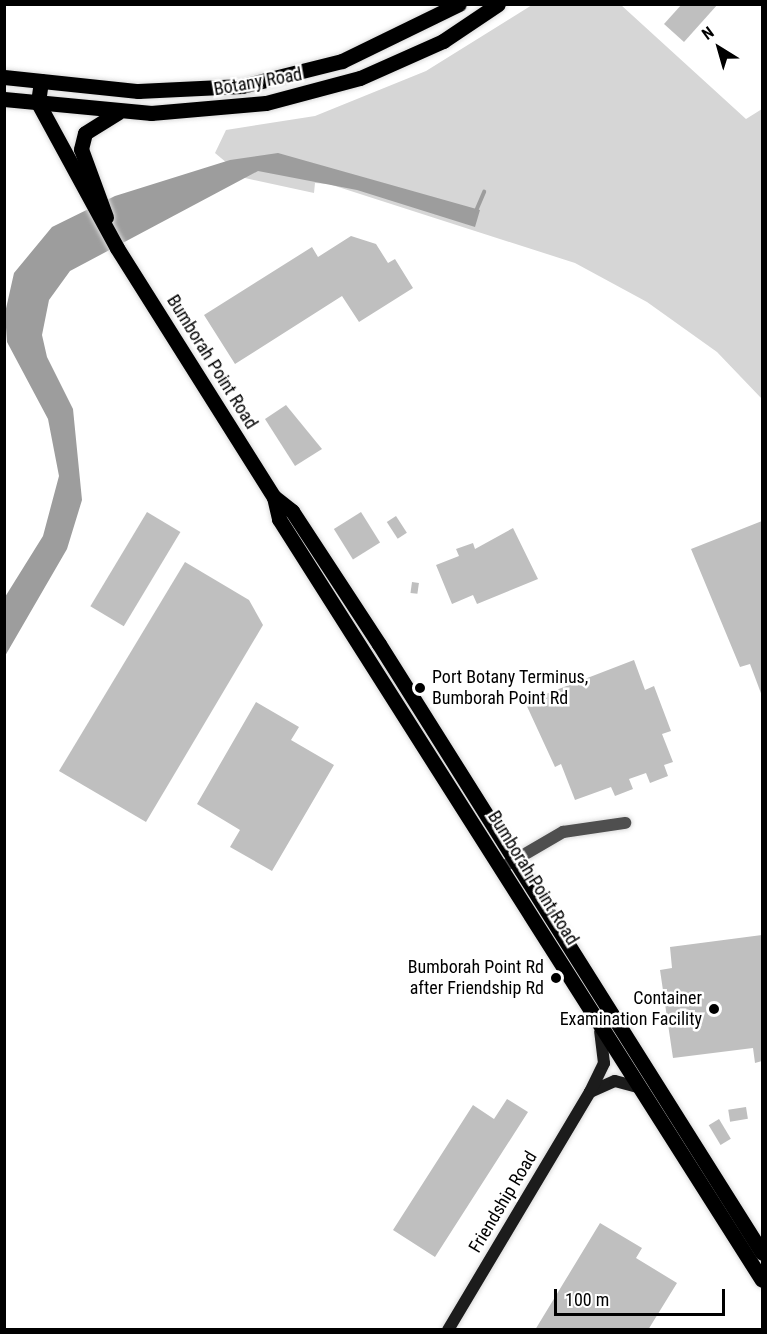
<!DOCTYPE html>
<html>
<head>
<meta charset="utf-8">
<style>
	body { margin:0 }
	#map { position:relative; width:767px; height:1334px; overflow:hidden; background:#fff; font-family:"Roboto Condensed",sans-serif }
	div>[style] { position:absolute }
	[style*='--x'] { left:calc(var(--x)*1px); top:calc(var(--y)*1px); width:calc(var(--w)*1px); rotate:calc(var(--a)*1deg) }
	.green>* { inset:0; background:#d6d6d6 }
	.water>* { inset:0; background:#9d9d9d }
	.stream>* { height:4px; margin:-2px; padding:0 2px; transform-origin:2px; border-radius:2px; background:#9d9d9d }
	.building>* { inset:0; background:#bfbfbf; transform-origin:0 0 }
	.roads { filter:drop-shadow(0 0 2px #dbdbdb) drop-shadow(0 0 2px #dbdbdb) }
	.street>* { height:12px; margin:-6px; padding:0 6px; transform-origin:6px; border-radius:6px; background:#4f4f4f }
	.secondary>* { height:12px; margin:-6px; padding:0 6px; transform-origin:6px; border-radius:6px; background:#1c1c1c }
	.primary>* { height:15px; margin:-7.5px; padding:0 7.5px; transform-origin:7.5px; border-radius:7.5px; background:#000 }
	.dots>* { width:16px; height:16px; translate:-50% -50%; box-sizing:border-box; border:3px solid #fff; border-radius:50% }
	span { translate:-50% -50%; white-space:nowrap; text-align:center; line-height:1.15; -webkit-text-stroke:5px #fff; paint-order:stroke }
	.street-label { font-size:18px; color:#000 }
	.poi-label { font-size:18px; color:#000 }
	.left { translate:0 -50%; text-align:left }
	.right { translate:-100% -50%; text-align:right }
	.frame { position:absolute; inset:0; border:6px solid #000; pointer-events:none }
	.north { position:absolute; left:689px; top:18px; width:60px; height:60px; -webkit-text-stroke:4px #fff; paint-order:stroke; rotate:323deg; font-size:16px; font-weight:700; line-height:24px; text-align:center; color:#000 }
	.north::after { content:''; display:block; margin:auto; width:21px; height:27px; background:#000; clip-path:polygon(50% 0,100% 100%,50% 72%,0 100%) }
	.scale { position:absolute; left:554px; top:1289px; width:171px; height:27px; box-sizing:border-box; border:3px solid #000; border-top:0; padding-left:8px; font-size:18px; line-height:21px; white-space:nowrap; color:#000; -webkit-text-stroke:4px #fff; paint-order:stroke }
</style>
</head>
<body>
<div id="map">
	<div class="green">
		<div style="clip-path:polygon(532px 5px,621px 5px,746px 119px,762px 109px,762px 399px,717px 352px,647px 302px,575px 263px,329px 184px,315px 183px,314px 193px,245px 178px,215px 153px,226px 130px,315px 116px,426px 71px)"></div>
	</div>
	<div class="water">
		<div style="clip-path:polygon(278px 153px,480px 210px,475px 227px,357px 190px,258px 171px,70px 271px,49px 300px,42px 335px,47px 357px,73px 409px,82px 500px,67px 549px,5px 656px,5px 597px,43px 536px,59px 476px,48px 419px,7px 342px,5px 313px,14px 273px,52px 227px,115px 196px,230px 160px)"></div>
	</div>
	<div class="stream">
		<div style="--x:476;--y:211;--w:21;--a:-67"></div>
	</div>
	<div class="building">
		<div style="clip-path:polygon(682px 4px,718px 4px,684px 42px,664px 24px)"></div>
		<div style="clip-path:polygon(351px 236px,376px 244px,388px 263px,395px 259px,413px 288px,359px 322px,342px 296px,235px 364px,204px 315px,312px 247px,318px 257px)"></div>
		<div style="clip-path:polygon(286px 405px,322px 449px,295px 466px,265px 419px)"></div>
		<div style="left:147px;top:512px;width:39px;height:110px;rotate:31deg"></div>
		<div style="left:361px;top:512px;width:36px;height:32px;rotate:58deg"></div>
		<div style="left:396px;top:516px;width:20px;height:11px;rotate:57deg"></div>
		<div style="clip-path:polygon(762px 521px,762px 696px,750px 664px,740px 667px,691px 549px)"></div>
		<div style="clip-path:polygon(513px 528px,538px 579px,477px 604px,473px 595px,452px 604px,436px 565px,459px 556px,456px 549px,473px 543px,475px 549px)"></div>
		<div style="clip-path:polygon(185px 562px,249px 600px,263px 625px,146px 822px,59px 771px)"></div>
		<div style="left:412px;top:582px;width:7px;height:11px;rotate:8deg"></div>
		<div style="clip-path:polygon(634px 660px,645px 690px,654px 686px,671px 731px,662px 734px,673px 762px,664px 765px,668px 776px,650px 783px,646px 773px,629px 779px,633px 789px,615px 796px,611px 787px,575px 800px,561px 764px,555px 767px,525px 702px)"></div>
		<div style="clip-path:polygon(256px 702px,299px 727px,291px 740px,334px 765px,272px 871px,230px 847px,240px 830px,197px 804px)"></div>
		<div style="clip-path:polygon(762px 935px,762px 1061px,755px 1063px,753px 1048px,673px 1058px,660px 970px,672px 968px,670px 947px)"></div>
		<div style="clip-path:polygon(507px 1099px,528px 1112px,435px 1257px,393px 1230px,473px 1105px,494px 1119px)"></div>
		<div style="left:746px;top:1107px;width:12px;height:18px;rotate:81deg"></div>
		<div style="left:719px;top:1119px;width:23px;height:12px;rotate:59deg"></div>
		<div style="clip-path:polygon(600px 1223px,642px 1248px,636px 1258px,677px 1283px,648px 1330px,535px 1330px)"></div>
	</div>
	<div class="roads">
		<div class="street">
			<div style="--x:508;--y:864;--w:64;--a:-30.2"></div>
			<div style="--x:563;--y:832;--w:63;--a:-8.3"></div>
		</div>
		<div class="secondary">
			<div style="--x:590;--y:1092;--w:27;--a:-24"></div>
			<div style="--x:615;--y:1081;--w:27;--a:15"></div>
			<div style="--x:448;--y:1330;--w:277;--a:-59.2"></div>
			<div style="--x:590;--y:1092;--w:32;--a:-64"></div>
			<div style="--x:604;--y:1063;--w:31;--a:-97"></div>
		</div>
		<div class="primary">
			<div style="--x:4;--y:77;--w:135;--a:6"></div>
			<div style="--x:138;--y:91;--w:104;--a:-2.8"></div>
			<div style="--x:242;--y:86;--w:103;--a:-14"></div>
			<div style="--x:342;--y:61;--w:130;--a:-26"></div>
			<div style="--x:41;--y:81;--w:22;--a:98"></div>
			<div style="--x:38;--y:103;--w:165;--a:61.4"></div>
			<div style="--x:117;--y:248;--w:294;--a:57.8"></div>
			<div style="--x:274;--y:497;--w:23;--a:38"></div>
			<div style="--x:292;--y:511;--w:159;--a:56.8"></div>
			<div style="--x:379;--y:644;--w:719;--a:57.83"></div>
			<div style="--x:4;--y:99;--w:148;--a:5.4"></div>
			<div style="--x:151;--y:113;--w:115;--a:-5"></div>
			<div style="--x:266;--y:103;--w:97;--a:-14.9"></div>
			<div style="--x:360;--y:78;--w:91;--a:-24"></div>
			<div style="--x:443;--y:41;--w:66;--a:-33.9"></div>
			<div style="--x:106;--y:217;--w:72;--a:-110.2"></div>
			<div style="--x:81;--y:149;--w:16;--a:-76"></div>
			<div style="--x:85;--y:133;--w:39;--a:-32"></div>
			<div style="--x:274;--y:497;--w:23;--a:77"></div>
			<div style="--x:279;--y:519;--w:901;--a:57.6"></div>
		</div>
	</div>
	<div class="dots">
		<div style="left:420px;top:688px;background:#000"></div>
		<div style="left:556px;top:978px;background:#000"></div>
		<div style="left:714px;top:1009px;background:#000"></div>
	</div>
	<div class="street-label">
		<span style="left:258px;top:82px;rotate:-10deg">Botany Road</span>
		<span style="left:212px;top:362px;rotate:58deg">Bumborah Point Road</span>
		<span style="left:533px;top:878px;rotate:58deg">Bumborah Point Road</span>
		<span style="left:503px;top:1202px;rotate:-59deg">Friendship Road</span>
	</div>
	<div class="poi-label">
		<span class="left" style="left:432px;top:688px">Port Botany Terminus,<br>Bumborah Point Rd</span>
		<span class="right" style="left:544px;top:978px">Bumborah Point Rd<br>after Friendship Rd</span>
		<span class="right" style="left:702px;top:1009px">Container<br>Examination Facility</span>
	</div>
	<div class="frame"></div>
	<div class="north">N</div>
	<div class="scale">100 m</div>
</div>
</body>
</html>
